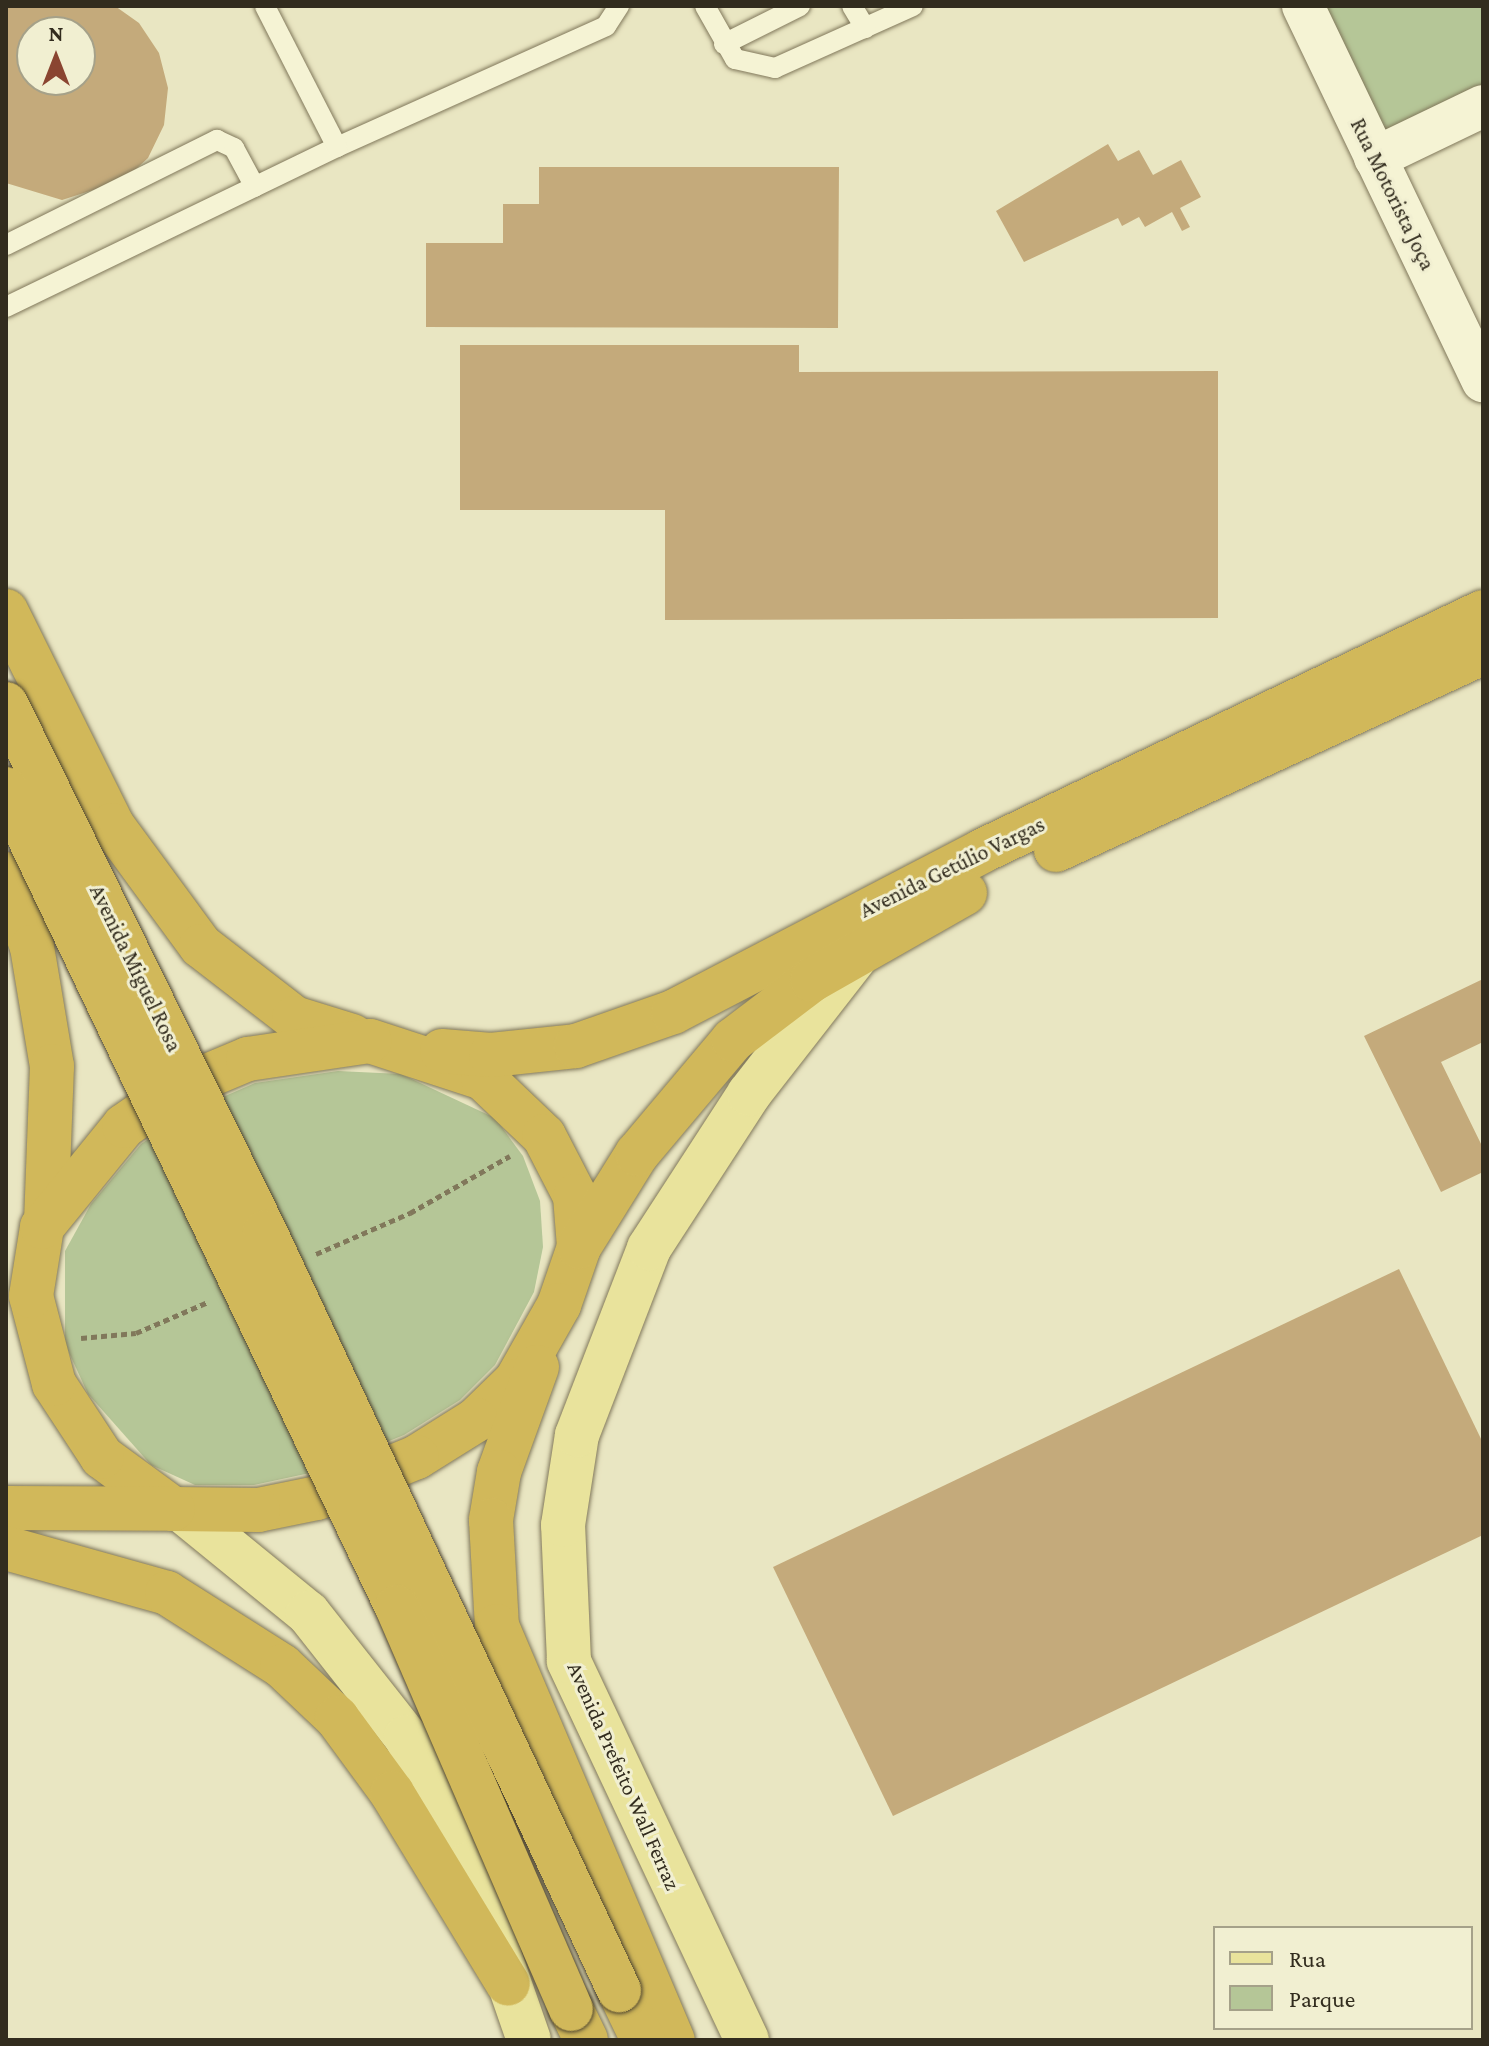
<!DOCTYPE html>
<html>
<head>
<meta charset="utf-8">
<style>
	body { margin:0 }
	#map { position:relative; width:1489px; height:2046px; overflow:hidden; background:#e9e6c2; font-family:"Crimson Pro",serif }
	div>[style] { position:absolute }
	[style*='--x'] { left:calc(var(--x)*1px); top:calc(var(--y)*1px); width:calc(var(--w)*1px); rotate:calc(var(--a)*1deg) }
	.green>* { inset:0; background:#b5c697 }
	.building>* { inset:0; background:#c4aa7b }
	.path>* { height:5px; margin-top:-2.5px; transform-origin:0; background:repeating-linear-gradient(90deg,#81785b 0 6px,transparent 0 10px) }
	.roads { filter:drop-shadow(0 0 2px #81785b) drop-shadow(0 0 2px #81785b) }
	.lane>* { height:20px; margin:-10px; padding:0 10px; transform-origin:10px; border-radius:10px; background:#f5f3d4 }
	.street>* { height:42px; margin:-21px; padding:0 21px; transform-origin:21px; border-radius:21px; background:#f5f3d4 }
	.primary>* { height:44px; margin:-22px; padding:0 22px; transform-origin:22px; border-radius:22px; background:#e9e39c }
	.highway>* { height:44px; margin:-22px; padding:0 22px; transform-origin:22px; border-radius:22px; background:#d1b85a }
	.bridges { filter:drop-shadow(0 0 2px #4f452f) drop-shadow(0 0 2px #4f452f) }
	.highway-bridge>* { height:44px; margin:-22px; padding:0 22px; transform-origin:22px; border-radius:22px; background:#d1b85a }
	span { translate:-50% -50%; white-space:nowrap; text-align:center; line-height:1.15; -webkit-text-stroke:6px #f1efd1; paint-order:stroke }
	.street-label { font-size:22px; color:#322c1e }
	.frame { position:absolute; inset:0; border:8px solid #322c1e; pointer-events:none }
	.legend { position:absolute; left:1213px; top:1926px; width:260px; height:104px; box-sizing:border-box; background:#f1efd1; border:2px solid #a5a189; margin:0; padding:10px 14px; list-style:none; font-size:24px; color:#322c1e }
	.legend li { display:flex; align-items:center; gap:16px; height:40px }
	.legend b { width:40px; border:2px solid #a5a189 }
	.north { position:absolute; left:16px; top:16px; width:80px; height:80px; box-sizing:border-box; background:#f1efd1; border:2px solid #a5a189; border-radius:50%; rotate:0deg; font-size:22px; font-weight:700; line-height:32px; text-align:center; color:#322c1e }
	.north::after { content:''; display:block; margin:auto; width:28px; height:36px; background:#8a4531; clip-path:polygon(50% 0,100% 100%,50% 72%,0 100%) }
</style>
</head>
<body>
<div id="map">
	<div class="green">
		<div style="clip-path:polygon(1322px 6px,1483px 6px,1483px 85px,1380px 135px)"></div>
		<div style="clip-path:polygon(338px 1071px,401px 1074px,495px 1118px,523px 1156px,540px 1201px,543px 1247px,534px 1292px,495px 1365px,460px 1400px,404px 1435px,310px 1473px,254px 1485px,195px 1485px,151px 1465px,88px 1394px,65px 1344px,65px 1251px,91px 1204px,141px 1144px,193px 1110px,255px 1083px)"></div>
	</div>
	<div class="building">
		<div style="clip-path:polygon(evenodd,6px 6px,115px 6px,139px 23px,159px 53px,168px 88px,164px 125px,148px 158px,124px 180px,62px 200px,6px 183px,6px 6px,32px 32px,80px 32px,80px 80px,32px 80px,32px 32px)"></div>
		<div style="clip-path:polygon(1108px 144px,1118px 161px,1139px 150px,1153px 175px,1181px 160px,1201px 197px,1180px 208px,1190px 227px,1182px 231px,1172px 212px,1145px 227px,1139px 217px,1122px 226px,1118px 218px,1024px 262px,996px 211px)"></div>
		<div style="clip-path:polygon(539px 167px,839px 167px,838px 328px,426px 327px,426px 243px,503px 243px,503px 204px,539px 204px)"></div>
		<div style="clip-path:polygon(460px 345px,799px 345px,799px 372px,1218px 371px,1218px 618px,665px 620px,665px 510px,460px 510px)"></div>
		<div style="clip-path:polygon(1483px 979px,1483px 1042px,1441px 1062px,1483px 1148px,1483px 1172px,1441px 1192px,1364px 1036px)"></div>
		<div style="clip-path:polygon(1399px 1269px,1483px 1443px,1483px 1535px,893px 1816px,773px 1567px)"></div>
	</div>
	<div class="path">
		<div style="--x:316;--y:1254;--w:103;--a:-23.6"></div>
		<div style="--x:410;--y:1213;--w:115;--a:-29.7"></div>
		<div style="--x:81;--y:1338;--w:55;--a:-5.2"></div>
		<div style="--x:136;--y:1333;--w:78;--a:-23.3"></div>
	</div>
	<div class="roads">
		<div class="lane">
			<div style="--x:705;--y:6;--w:61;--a:60.5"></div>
			<div style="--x:735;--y:59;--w:41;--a:12.7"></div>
			<div style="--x:775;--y:68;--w:151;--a:-24.2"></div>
			<div style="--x:852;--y:6;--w:26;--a:59"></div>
			<div style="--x:724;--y:44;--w:85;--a:-26.6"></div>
			<div style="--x:337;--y:147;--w:295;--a:-24.2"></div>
			<div style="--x:606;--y:26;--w:24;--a:-57"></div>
			<div style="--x:6;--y:245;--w:236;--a:-26.5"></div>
			<div style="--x:217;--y:140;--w:19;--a:25"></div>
			<div style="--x:234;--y:148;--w:44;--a:61.7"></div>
			<div style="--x:6;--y:307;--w:368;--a:-25.8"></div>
			<div style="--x:337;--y:147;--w:158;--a:-117.1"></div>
		</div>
		<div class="street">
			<div style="--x:1303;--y:6;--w:416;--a:64.4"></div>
			<div style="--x:1375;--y:158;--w:120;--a:-25.7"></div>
		</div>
		<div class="primary">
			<div style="--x:184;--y:1512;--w:160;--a:39.2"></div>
			<div style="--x:308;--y:1613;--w:158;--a:51.7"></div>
			<div style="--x:406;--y:1737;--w:141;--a:64"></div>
			<div style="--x:468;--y:1864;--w:186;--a:70.9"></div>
			<div style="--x:747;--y:2040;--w:419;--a:-115.2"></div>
			<div style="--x:569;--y:1661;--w:136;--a:-92.5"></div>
			<div style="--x:563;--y:1525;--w:91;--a:-81.2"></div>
			<div style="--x:577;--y:1435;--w:200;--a:-68.9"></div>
			<div style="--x:649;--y:1248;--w:184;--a:-57"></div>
			<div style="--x:749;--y:1094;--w:177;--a:-52.1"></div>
		</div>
		<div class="highway">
			<div style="--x:6;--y:611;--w:239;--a:63.6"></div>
			<div style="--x:112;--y:825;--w:150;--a:53.7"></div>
			<div style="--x:201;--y:946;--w:118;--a:37.7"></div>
			<div style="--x:294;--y:1018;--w:61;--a:17.2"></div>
			<div style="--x:1056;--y:850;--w:470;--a:-24.8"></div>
			<div style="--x:6;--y:874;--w:77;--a:70.4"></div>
			<div style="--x:32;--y:947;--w:121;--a:80.5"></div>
			<div style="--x:52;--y:1066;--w:155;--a:92.2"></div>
			<div style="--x:370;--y:1041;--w:119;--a:18.1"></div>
			<div style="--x:483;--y:1078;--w:84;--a:43.6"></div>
			<div style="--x:544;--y:1136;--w:68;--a:62.7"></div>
			<div style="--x:575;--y:1196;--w:51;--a:85.5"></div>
			<div style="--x:579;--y:1247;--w:61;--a:109"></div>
			<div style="--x:559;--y:1305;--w:87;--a:119.5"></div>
			<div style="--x:516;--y:1381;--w:56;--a:135.7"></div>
			<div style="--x:476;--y:1420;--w:70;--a:147.9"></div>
			<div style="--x:417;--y:1457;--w:108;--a:157.7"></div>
			<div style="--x:317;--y:1498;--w:60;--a:168.5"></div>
			<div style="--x:258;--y:1510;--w:85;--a:-179.3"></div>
			<div style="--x:173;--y:1509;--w:88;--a:-143.8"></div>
			<div style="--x:102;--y:1457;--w:87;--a:-123.3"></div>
			<div style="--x:54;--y:1384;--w:91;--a:-104.6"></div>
			<div style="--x:31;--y:1296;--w:70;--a:-80.9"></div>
			<div style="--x:42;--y:1227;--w:130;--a:-50.9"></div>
			<div style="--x:124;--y:1126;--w:69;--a:-34.4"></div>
			<div style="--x:181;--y:1087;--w:73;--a:-22.7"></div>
			<div style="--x:248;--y:1059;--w:123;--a:-8.4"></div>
			<div style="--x:442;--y:1051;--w:49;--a:4.7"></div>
			<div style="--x:491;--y:1055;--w:85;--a:-6"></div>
			<div style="--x:576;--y:1046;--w:103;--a:-19.3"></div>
			<div style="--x:673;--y:1012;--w:348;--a:-27.5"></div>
			<div style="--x:982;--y:851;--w:555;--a:-25.5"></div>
			<div style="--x:579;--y:1247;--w:110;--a:-58.1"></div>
			<div style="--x:637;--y:1154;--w:149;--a:-49.9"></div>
			<div style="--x:733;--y:1040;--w:99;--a:-37.2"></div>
			<div style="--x:812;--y:980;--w:176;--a:-29.6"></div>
			<div style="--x:537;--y:1367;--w:112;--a:109.9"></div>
			<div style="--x:499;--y:1472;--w:49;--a:99.5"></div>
			<div style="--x:491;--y:1520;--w:106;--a:86.8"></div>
			<div style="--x:497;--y:1626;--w:450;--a:67"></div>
			<div style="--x:6;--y:1508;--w:167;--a:0.3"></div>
			<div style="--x:6;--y:1548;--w:167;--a:15.6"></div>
			<div style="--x:167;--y:1593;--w:136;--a:32.4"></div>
			<div style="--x:282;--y:1666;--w:76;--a:43.4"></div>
			<div style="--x:337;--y:1718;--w:93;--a:53.7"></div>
			<div style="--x:392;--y:1793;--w:223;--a:58.7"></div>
			<div style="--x:619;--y:1990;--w:55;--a:64.4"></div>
			<div style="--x:571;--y:2009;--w:34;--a:64"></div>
		</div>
	</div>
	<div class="bridges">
		<div class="highway-bridge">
			<div style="--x:6;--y:704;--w:588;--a:63.87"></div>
			<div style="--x:265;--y:1232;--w:837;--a:64.97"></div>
			<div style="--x:6;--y:789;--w:907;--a:64.45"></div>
			<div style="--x:397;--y:1607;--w:438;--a:66.6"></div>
		</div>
	</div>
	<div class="street-label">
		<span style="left:1393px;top:194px;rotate:64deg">Rua Motorista Joça</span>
		<span style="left:952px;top:867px;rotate:-26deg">Avenida Getúlio Vargas</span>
		<span style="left:136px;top:968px;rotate:64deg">Avenida Miguel Rosa</span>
		<span style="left:624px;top:1776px;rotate:66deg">Avenida Prefeito Wall Ferraz</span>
	</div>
	<div class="frame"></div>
	<ul class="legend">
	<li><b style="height:10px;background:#e9e39c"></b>Rua</li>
	<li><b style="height:22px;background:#b5c697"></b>Parque</li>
	</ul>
	<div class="north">N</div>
</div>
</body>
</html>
